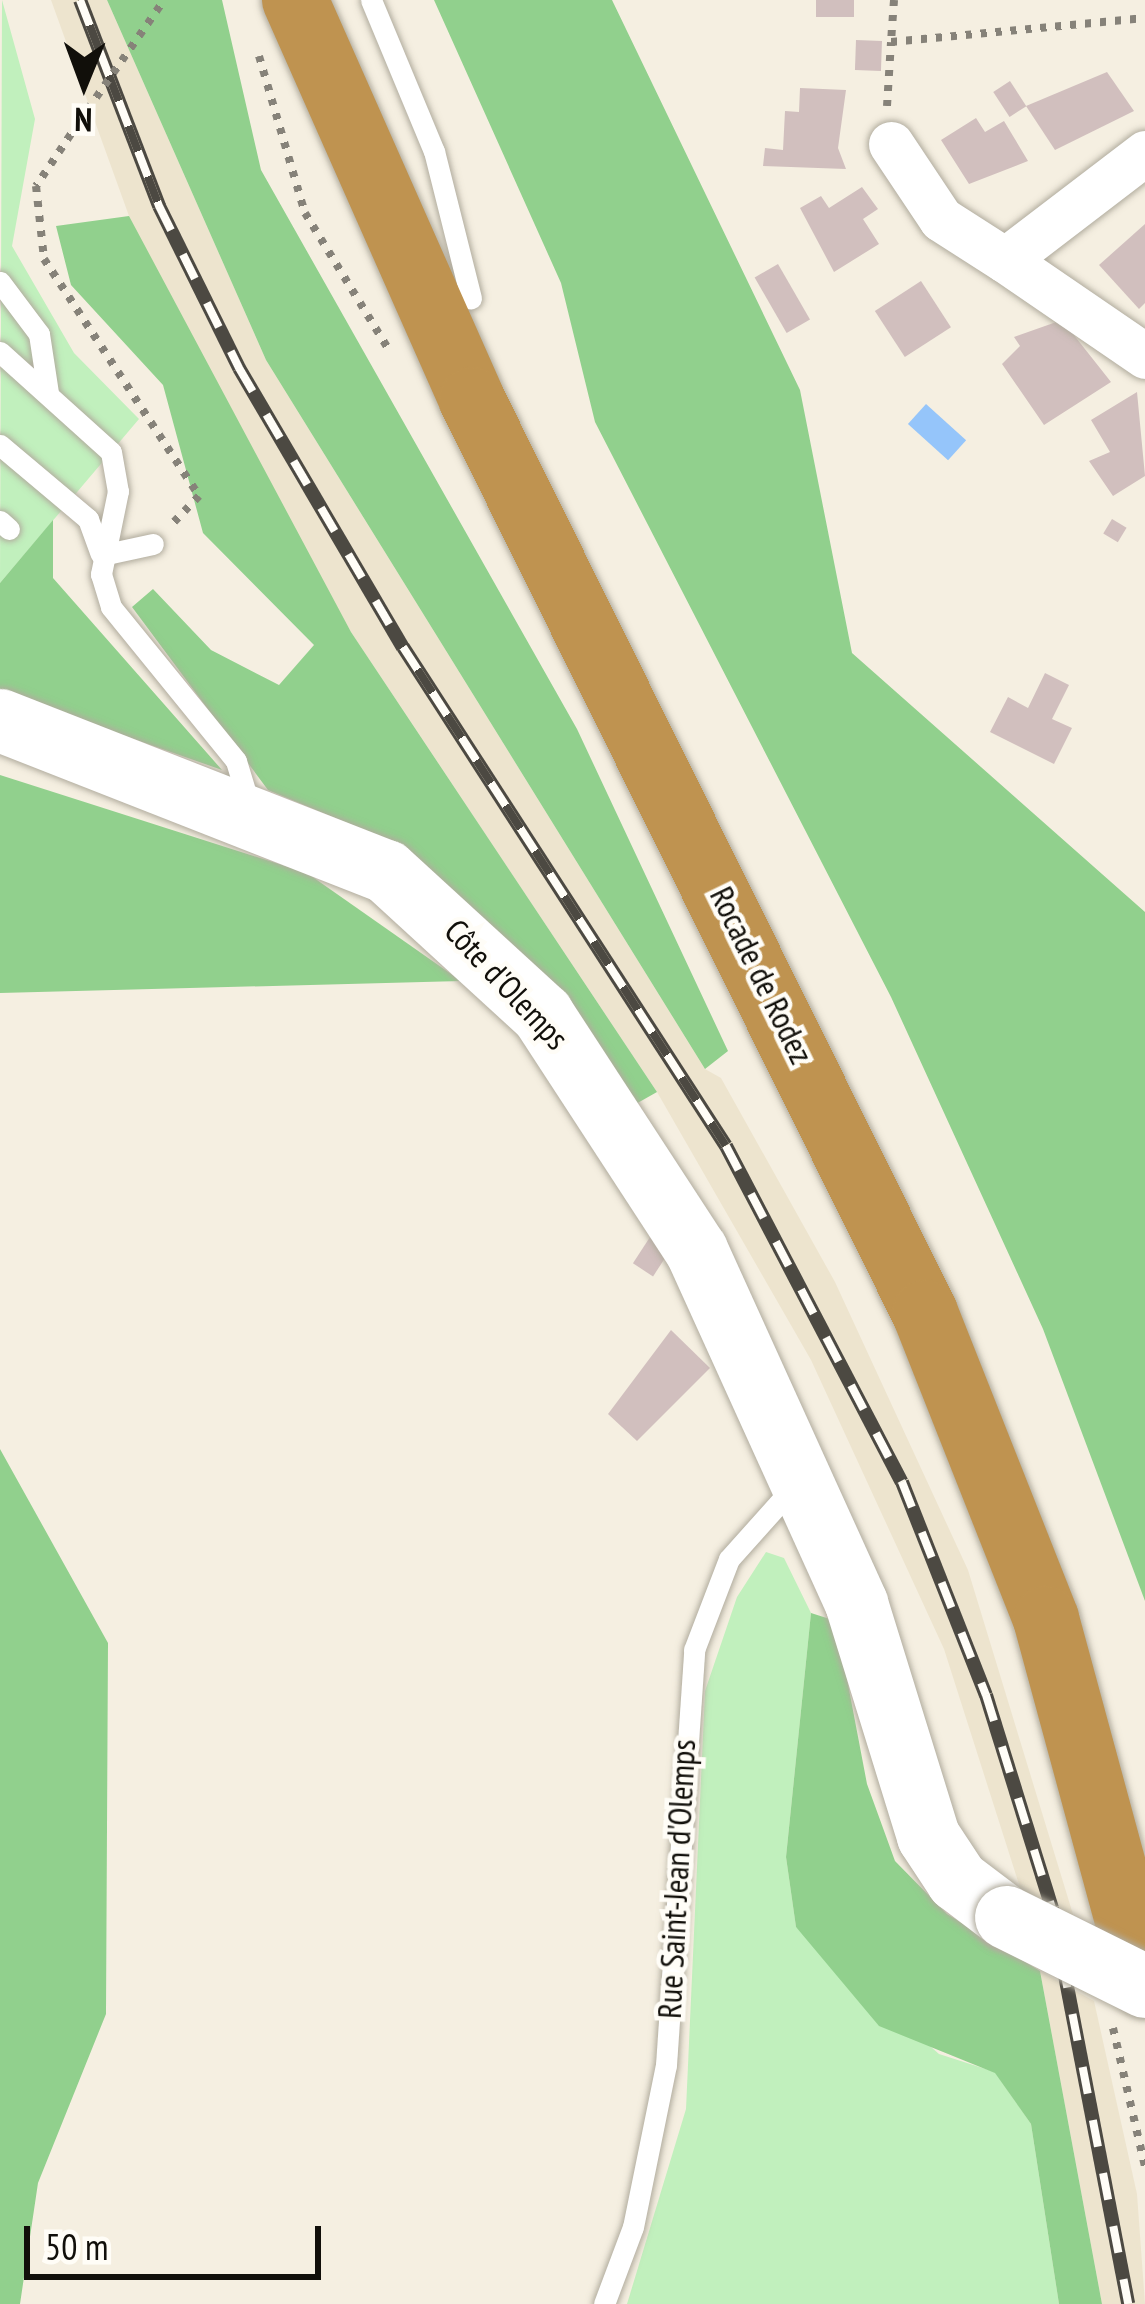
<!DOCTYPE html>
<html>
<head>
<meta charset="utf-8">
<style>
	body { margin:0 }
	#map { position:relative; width:1145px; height:2304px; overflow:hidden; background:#f5efe1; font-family:"PT Sans Narrow",sans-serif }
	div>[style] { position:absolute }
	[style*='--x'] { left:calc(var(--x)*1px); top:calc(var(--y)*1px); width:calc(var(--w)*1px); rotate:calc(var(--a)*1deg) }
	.built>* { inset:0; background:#ede4ce }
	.green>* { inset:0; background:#c1f0bd }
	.forest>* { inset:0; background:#91d08d }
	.water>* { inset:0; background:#95c5fa; transform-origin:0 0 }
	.building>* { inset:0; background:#d1bfbe; transform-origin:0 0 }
	.path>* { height:8px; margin-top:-4px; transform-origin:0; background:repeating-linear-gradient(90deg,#868279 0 6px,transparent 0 15px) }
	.roads { filter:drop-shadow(0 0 3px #b1ac9e) drop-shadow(0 0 3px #b1ac9e) }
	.lane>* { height:21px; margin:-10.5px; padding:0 10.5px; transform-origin:10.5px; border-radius:10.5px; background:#fff }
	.street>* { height:45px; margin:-22.5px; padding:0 22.5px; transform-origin:22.5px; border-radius:22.5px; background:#fff }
	.secondary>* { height:63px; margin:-31.5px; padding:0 31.5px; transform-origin:31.5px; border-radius:31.5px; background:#fff }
	.highway>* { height:66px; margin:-33px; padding:0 33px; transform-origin:33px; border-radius:33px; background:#bf9350 }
	.rail>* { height:14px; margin-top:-7px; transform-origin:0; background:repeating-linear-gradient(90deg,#fffdf7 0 27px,#4c4942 0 54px); box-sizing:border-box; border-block:3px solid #4c4942 }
	.path-bridge>* { height:8px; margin-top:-4px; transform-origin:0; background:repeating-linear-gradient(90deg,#868279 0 6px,transparent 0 15px) }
	.bridges { filter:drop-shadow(0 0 3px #b1ac9e) drop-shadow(0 0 3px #b1ac9e) }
	.secondary-bridge>* { height:63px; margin:-31.5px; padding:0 31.5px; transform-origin:31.5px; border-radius:31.5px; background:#fff }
	span { translate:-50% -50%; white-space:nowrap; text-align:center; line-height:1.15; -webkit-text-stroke:9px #fffdf7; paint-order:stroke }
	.street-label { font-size:33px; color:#110f0a }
	.north { position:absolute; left:24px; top:24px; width:120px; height:120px; -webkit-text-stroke:9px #fffdf7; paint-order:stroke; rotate:181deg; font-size:33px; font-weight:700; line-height:48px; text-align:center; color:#110f0a }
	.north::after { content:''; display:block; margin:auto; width:42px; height:54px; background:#110f0a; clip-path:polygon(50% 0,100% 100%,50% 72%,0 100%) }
	.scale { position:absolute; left:24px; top:2226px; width:297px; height:54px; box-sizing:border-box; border:6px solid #110f0a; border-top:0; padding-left:15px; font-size:36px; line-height:42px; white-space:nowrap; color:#110f0a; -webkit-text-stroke:9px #fffdf7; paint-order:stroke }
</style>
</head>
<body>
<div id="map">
	<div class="built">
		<div style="clip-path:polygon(51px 0,107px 0,266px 360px,705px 1069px,721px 1078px,835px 1282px,968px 1570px,1075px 1921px,1024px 1900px,944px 1649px,811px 1360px,657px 1092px,351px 632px,205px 376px,129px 216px)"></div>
		<div style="clip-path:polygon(1040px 1971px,1094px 2001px,1137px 2194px,1145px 2304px,1102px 2304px)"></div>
	</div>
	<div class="green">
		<div style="clip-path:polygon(2px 0,35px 119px,12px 246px,74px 353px,139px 419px,0 583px)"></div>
		<div style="clip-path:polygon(766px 1552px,784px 1558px,811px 1613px,786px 1857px,796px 1927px,939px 2054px,995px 2072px,1031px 2124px,1059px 2304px,627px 2304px,686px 2109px,705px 1691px,737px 1597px)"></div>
	</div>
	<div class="forest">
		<div style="clip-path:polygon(107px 0,222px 0,261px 170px,577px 729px,728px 1051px,705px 1069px,266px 360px)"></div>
		<div style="clip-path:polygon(434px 0,612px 0,800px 390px,852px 653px,1145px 912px,1145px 1601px,1043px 1329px,891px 997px,595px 422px,561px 283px)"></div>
		<div style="clip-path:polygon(129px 216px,351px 632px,657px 1092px,634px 1105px,376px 835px,268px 790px,132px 607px,153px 589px,211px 650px,279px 685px,314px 645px,203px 533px,163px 385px,71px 285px,56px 226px)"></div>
		<div style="clip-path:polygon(53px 520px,53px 578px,222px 770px,0 692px,0 583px)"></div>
		<div style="clip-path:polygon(0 775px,307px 873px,461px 981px,0 993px)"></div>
		<div style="clip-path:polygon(0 1449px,108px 1643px,106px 2014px,38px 2183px,20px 2304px,0 2304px)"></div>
		<div style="clip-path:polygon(811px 1613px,836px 1621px,867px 1784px,895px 1861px,947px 1914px,1040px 1971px,1102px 2304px,1059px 2304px,1031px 2124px,995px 2073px,879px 2026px,796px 1927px,786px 1857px)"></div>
	</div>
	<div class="water">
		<div style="left:926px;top:404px;width:54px;height:27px;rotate:42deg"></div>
	</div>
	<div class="building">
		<div style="left:816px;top:0;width:38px;height:17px"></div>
		<div style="left:856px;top:40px;width:26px;height:30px;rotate:2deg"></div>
		<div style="clip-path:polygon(1107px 72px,1134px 111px,1055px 150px,1026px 106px)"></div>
		<div style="left:1010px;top:81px;width:30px;height:20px;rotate:57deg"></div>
		<div style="clip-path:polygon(800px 88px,846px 90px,838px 148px,846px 169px,763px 166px,765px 148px,783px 150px,785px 111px,799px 112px)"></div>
		<div style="clip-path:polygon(976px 118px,985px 132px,1004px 121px,1028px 161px,969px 184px,941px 140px)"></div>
		<div style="clip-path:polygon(862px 187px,878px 209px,863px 219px,879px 244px,834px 272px,800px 208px,821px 196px,829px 208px)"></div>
		<div style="clip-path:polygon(1145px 224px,1145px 303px,1139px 309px,1099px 265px)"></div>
		<div style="left:778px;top:264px;width:64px;height:27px;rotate:60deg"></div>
		<div style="left:921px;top:281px;width:55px;height:55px;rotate:57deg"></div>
		<div style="clip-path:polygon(1062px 320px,1111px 382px,1044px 425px,1002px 364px,1020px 346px,1014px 337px)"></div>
		<div style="clip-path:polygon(1137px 392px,1145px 476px,1113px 496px,1089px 461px,1110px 452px,1091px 420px)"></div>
		<div style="left:1112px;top:519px;width:17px;height:17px;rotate:31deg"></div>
		<div style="clip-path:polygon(1045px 673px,1069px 685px,1052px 719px,1072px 728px,1054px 764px,990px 732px,1008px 697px,1028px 708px)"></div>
		<div style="left:652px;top:1234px;width:24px;height:35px;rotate:33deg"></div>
		<div style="clip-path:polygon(671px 1330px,710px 1368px,637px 1441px,608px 1414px)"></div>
	</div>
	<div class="path">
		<div style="--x:894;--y:0;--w:42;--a:94.1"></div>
		<div style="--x:891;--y:42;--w:255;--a:-5.4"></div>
		<div style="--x:259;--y:56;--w:164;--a:73.7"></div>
		<div style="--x:305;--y:213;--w:157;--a:58.5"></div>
		<div style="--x:887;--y:106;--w:64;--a:-86.4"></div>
		<div style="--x:79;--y:122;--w:77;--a:123.9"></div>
		<div style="--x:36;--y:186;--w:73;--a:83.7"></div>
		<div style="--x:44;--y:259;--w:283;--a:56.8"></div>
		<div style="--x:199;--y:496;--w:37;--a:134"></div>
		<div style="--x:1113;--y:2028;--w:143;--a:77"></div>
	</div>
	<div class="roads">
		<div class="lane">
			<div style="--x:371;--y:0;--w:164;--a:67.4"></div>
			<div style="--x:434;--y:151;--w:152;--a:75.9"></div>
			<div style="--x:0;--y:282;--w:65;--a:53.1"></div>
			<div style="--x:39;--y:334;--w:60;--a:81.3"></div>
			<div style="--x:0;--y:352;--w:149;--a:42"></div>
			<div style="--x:111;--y:452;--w:40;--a:80"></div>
			<div style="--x:118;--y:491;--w:85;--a:101.6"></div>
			<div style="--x:101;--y:574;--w:34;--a:73"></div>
			<div style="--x:111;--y:607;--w:198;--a:50.9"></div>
			<div style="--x:236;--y:761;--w:48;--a:73.1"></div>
			<div style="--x:0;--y:445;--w:115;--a:40.1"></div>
			<div style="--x:88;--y:519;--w:37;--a:70"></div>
			<div style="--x:0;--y:521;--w:12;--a:42"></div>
			<div style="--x:102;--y:555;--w:52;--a:-12.2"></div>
			<div style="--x:604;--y:2304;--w:82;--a:-69.4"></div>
			<div style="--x:633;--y:2227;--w:165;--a:-78.5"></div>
			<div style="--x:666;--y:2065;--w:416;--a:-86.1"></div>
			<div style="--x:694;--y:1650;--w:97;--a:-69"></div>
			<div style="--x:729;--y:1559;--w:101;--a:-48.2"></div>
		</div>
		<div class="street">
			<div style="--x:891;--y:144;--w:90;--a:56.3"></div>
			<div style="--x:941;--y:219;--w:76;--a:32.6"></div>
			<div style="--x:1145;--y:153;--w:176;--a:142.6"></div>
			<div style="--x:1005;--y:260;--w:170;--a:34.4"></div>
		</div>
		<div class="secondary">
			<div style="--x:0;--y:720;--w:414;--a:21.4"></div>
			<div style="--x:386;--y:871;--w:212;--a:42.5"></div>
			<div style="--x:542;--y:1014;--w:282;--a:56.9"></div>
			<div style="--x:696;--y:1250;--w:388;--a:65.6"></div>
			<div style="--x:856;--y:1603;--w:244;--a:72.8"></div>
			<div style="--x:928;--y:1836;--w:53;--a:56.6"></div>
			<div style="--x:957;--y:1880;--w:61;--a:37.1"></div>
		</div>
		<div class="highway">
			<div style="--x:295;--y:0;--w:437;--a:66.1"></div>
			<div style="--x:472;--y:400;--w:1019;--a:63.61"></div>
			<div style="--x:925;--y:1313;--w:329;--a:68.4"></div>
			<div style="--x:1046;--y:1619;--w:377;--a:74.8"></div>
		</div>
	</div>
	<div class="rail">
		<div style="--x:80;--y:0;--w:221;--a:69"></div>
		<div style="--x:159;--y:206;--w:181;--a:63.7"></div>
		<div style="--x:239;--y:368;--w:324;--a:59.6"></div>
		<div style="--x:403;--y:647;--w:594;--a:57.09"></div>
		<div style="--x:726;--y:1146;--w:379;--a:62.4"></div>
		<div style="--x:902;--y:1482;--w:229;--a:68.5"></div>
		<div style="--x:986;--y:1695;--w:223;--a:72.8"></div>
		<div style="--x:1052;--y:1908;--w:403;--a:79.1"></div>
	</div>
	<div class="path-bridge">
		<div style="--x:79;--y:122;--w:149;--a:-55.1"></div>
	</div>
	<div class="bridges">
		<div class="secondary-bridge">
			<div style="--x:1006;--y:1917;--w:155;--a:26.4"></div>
		</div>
	</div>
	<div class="street-label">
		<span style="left:762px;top:975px;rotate:64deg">Rocade de Rodez</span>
		<span style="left:507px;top:984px;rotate:47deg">Côte d'Olemps</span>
		<span style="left:676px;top:1879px;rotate:-87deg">Rue Saint-Jean d'Olemps</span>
	</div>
	<div class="north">N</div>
	<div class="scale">50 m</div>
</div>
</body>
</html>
